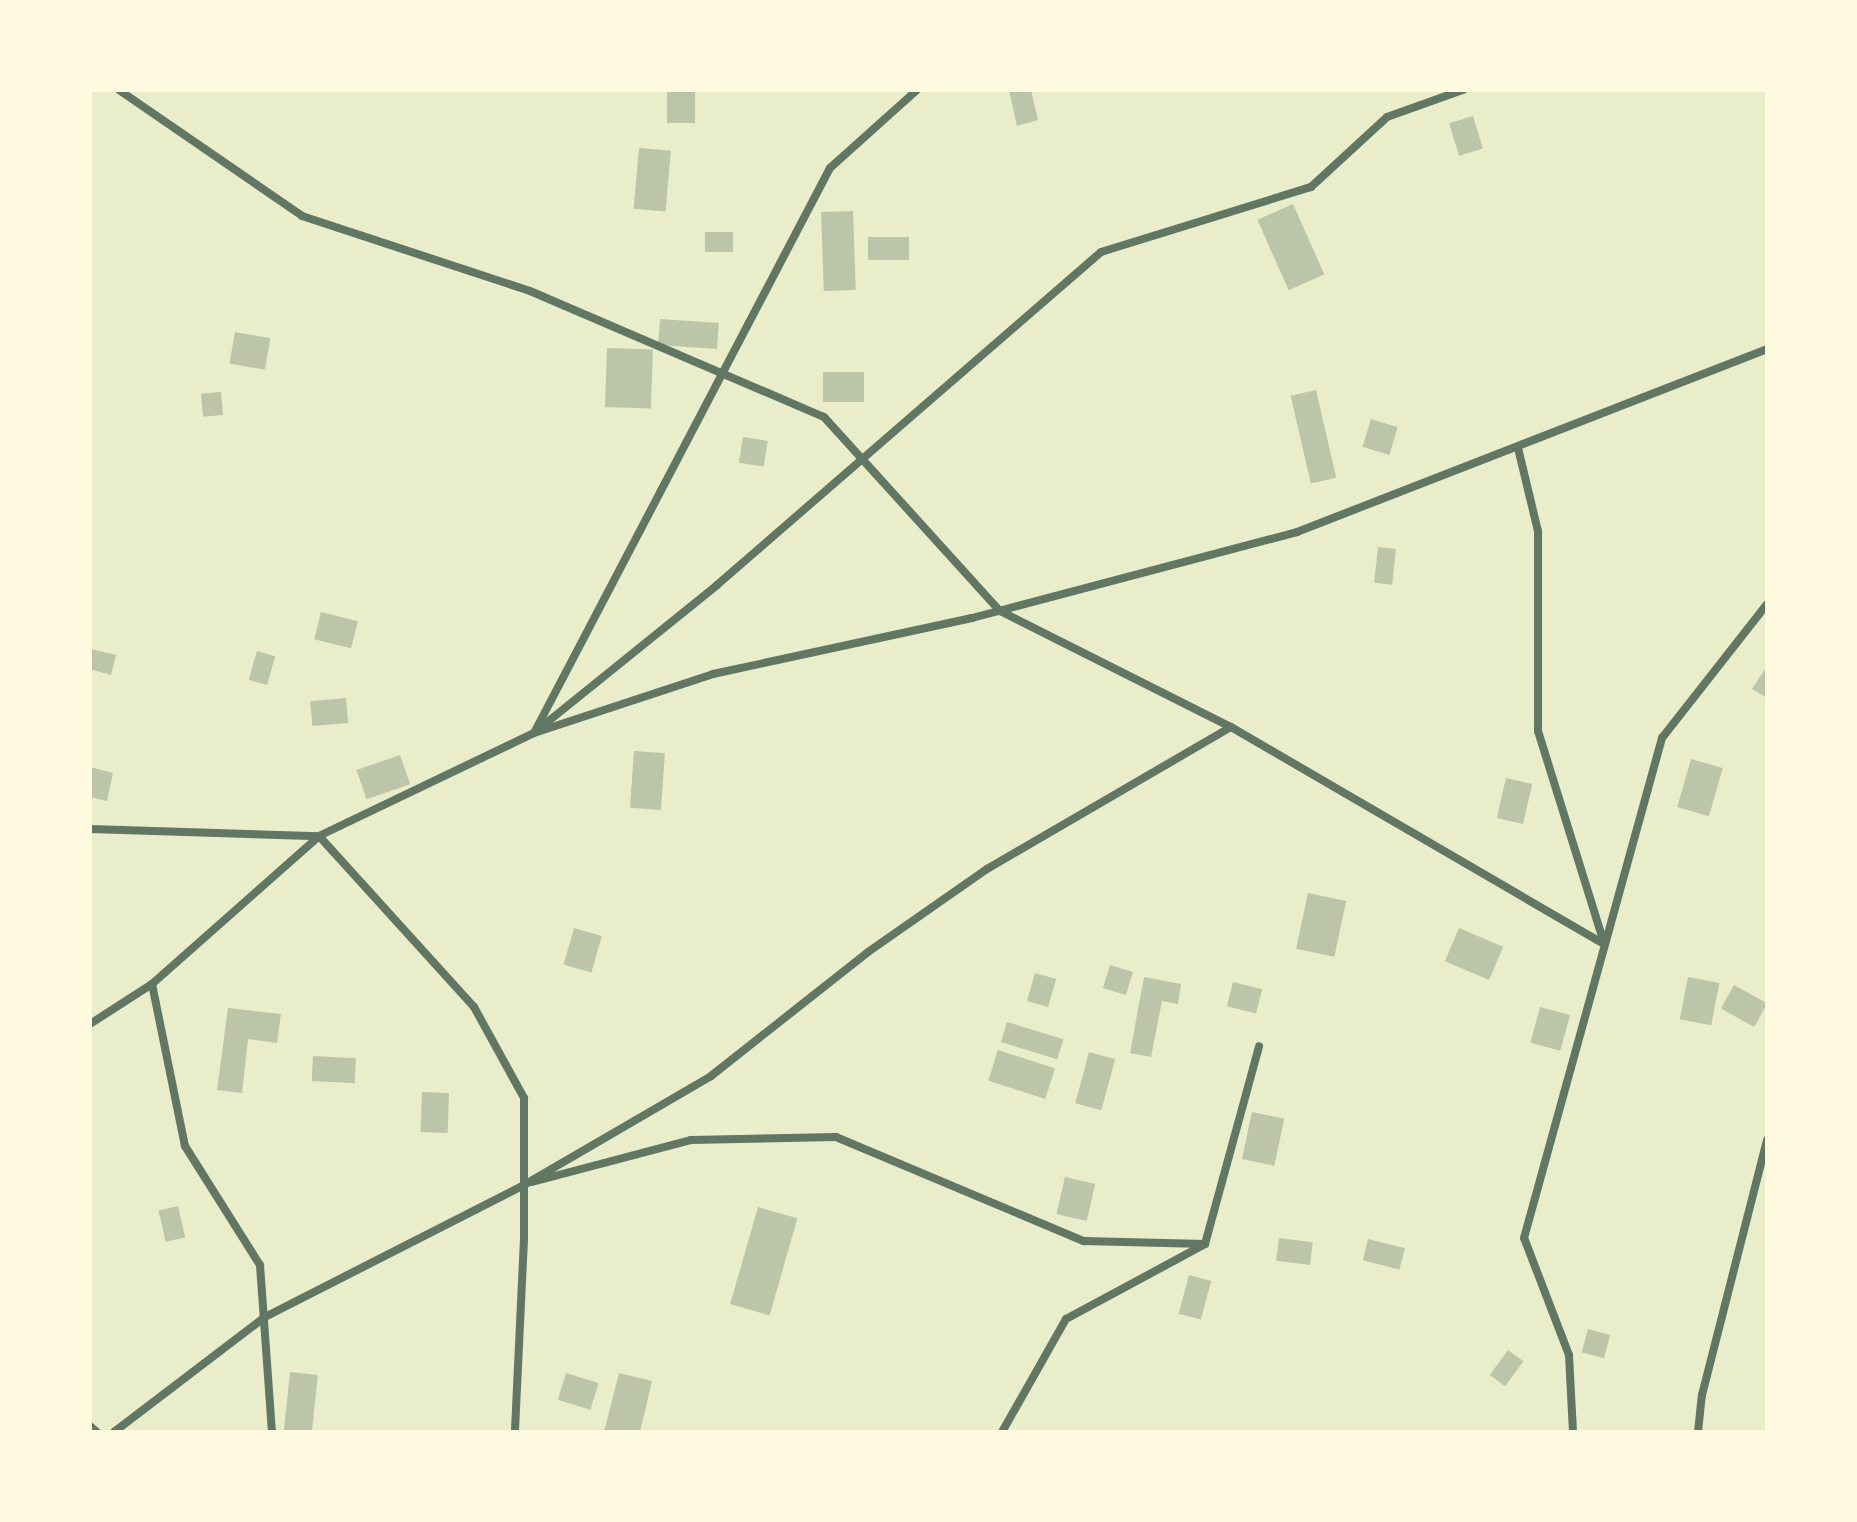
<!DOCTYPE html>
<html>
<head>
<meta charset="utf-8">
<style>
	body { margin:0 }
	#map { position:relative; width:1857px; height:1522px; overflow:hidden; background:#e9edc9; font-family:Inter,sans-serif }
	div>[style] { position:absolute }
	[style*='--x'] { left:calc(var(--x)*1px); top:calc(var(--y)*1px); width:calc(var(--w)*1px); rotate:calc(var(--a)*1deg) }
	.building>* { inset:0; background:#bcc5a7; transform-origin:0 0 }
	.minor>* { height:8px; margin:-4px; padding:0 4px; transform-origin:4px; border-radius:4px; background:#617663 }
	span { translate:-50% -50%; white-space:nowrap; text-align:center; line-height:1.15; -webkit-text-stroke:7px #fefae0; paint-order:stroke }
	.frame { position:absolute; inset:0; border:92px solid #fefae0; pointer-events:none }
</style>
</head>
<body>
<div id="map">
	<div class="building">
		<div style="left:667px;top:90px;width:28px;height:33px"></div>
		<div style="clip-path:polygon(1009px 90px,1031px 90px,1038px 120px,1017px 126px)"></div>
		<div style="left:1473px;top:116px;width:34px;height:25px;rotate:73deg"></div>
		<div style="left:639px;top:148px;width:32px;height:61px;rotate:5deg"></div>
		<div style="left:1293px;top:204px;width:77px;height:39px;rotate:66deg"></div>
		<div style="left:853px;top:211px;width:79px;height:32px;rotate:88deg"></div>
		<div style="left:705px;top:232px;width:28px;height:20px"></div>
		<div style="left:868px;top:237px;width:41px;height:23px"></div>
		<div style="left:660px;top:319px;width:59px;height:26px;rotate:4deg"></div>
		<div style="left:235px;top:332px;width:36px;height:32px;rotate:10deg"></div>
		<div style="left:607px;top:348px;width:46px;height:59px;rotate:2deg"></div>
		<div style="left:864px;top:372px;width:30px;height:41px;rotate:90deg"></div>
		<div style="left:1316px;top:390px;width:90px;height:26px;rotate:77deg"></div>
		<div style="left:221px;top:392px;width:23px;height:20px;rotate:85deg"></div>
		<div style="left:1371px;top:419px;width:28px;height:29px;rotate:17deg"></div>
		<div style="left:743px;top:437px;width:25px;height:26px;rotate:9deg"></div>
		<div style="left:1378px;top:547px;width:18px;height:36px;rotate:6deg"></div>
		<div style="left:321px;top:612px;width:38px;height:28px;rotate:14deg"></div>
		<div style="clip-path:polygon(90px 649px,116px 655px,111px 675px,90px 669px)"></div>
		<div style="left:257px;top:651px;width:19px;height:30px;rotate:16deg"></div>
		<div style="clip-path:polygon(1767px 666px,1767px 698px,1752px 689px)"></div>
		<div style="left:346px;top:698px;width:25px;height:36px;rotate:85deg"></div>
		<div style="left:634px;top:751px;width:31px;height:57px;rotate:4deg"></div>
		<div style="left:400px;top:755px;width:31px;height:46px;rotate:71deg"></div>
		<div style="left:1691px;top:759px;width:33px;height:50px;rotate:16deg"></div>
		<div style="clip-path:polygon(90px 767px,113px 773px,107px 801px,90px 797px)"></div>
		<div style="left:1506px;top:778px;width:27px;height:41px;rotate:13deg"></div>
		<div style="left:1308px;top:893px;width:39px;height:57px;rotate:12deg"></div>
		<div style="left:574px;top:928px;width:29px;height:38px;rotate:16deg"></div>
		<div style="left:1459px;top:928px;width:48px;height:36px;rotate:23deg"></div>
		<div style="left:1110px;top:965px;width:24px;height:24px;rotate:17deg"></div>
		<div style="left:1035px;top:973px;width:22px;height:29px;rotate:16deg"></div>
		<div style="clip-path:polygon(1144px 977px,1181px 984px,1178px 1004px,1162px 1001px,1151px 1057px,1130px 1053px)"></div>
		<div style="left:1688px;top:977px;width:32px;height:43px;rotate:11deg"></div>
		<div style="left:1233px;top:982px;width:30px;height:25px;rotate:14deg"></div>
		<div style="left:1734px;top:985px;width:38px;height:27px;rotate:29deg"></div>
		<div style="left:1540px;top:1007px;width:31px;height:37px;rotate:15deg"></div>
		<div style="clip-path:polygon(228px 1008px,281px 1014px,277px 1043px,248px 1039px,242px 1093px,217px 1090px)"></div>
		<div style="left:1007px;top:1022px;width:59px;height:21px;rotate:17deg"></div>
		<div style="left:998px;top:1050px;width:60px;height:32px;rotate:18deg"></div>
		<div style="left:1089px;top:1052px;width:27px;height:53px;rotate:15deg"></div>
		<div style="left:313px;top:1056px;width:43px;height:25px;rotate:3deg"></div>
		<div style="left:422px;top:1092px;width:27px;height:40px;rotate:2deg"></div>
		<div style="left:1252px;top:1112px;width:33px;height:48px;rotate:12deg"></div>
		<div style="left:1065px;top:1177px;width:31px;height:38px;rotate:13deg"></div>
		<div style="left:178px;top:1206px;width:32px;height:20px;rotate:77deg"></div>
		<div style="left:758px;top:1207px;width:41px;height:101px;rotate:16deg"></div>
		<div style="left:1279px;top:1238px;width:34px;height:23px;rotate:7deg"></div>
		<div style="left:1368px;top:1239px;width:38px;height:22px;rotate:14deg"></div>
		<div style="left:1189px;top:1275px;width:23px;height:40px;rotate:15deg"></div>
		<div style="left:1588px;top:1329px;width:23px;height:24px;rotate:15deg"></div>
		<div style="left:1508px;top:1350px;width:19px;height:31px;rotate:36deg"></div>
		<div style="left:290px;top:1372px;width:28px;height:61px;rotate:6deg"></div>
		<div style="left:566px;top:1373px;width:34px;height:28px;rotate:17deg"></div>
		<div style="clip-path:polygon(619px 1373px,652px 1381px,640px 1432px,604px 1432px)"></div>
	</div>
	<div class="minor">
		<div style="--x:119;--y:90;--w:222;--a:34.5"></div>
		<div style="--x:302;--y:216;--w:240;--a:18.2"></div>
		<div style="--x:530;--y:291;--w:320;--a:23.2"></div>
		<div style="--x:824;--y:417;--w:262;--a:47.8"></div>
		<div style="--x:1000;--y:611;--w:258;--a:26.7"></div>
		<div style="--x:1231;--y:727;--w:432;--a:30.2"></div>
		<div style="--x:1518;--y:448;--w:85;--a:76.5"></div>
		<div style="--x:1538;--y:531;--w:200;--a:90"></div>
		<div style="--x:1538;--y:731;--w:222;--a:72.7"></div>
		<div style="--x:540;--y:728;--w:228;--a:-38.9"></div>
		<div style="--x:717;--y:585;--w:508;--a:-40.93"></div>
		<div style="--x:1101;--y:252;--w:220;--a:-17.2"></div>
		<div style="--x:1311;--y:187;--w:103;--a:-42.6"></div>
		<div style="--x:1387;--y:117;--w:81;--a:-19.6"></div>
		<div style="--x:534;--y:733;--w:188;--a:-18.2"></div>
		<div style="--x:713;--y:674;--w:265;--a:-12.2"></div>
		<div style="--x:972;--y:618;--w:336;--a:-14.8"></div>
		<div style="--x:1297;--y:532;--w:504;--a:-21.27"></div>
		<div style="--x:90;--y:829;--w:229;--a:1.8"></div>
		<div style="--x:319;--y:836;--w:231;--a:47.8"></div>
		<div style="--x:474;--y:1007;--w:104;--a:61.2"></div>
		<div style="--x:524;--y:1098;--w:141;--a:90"></div>
		<div style="--x:524;--y:1239;--w:193;--a:92.7"></div>
		<div style="--x:152;--y:984;--w:165;--a:78.5"></div>
		<div style="--x:185;--y:1146;--w:141;--a:57.8"></div>
		<div style="--x:260;--y:1265;--w:167;--a:85.9"></div>
		<div style="--x:90;--y:1024;--w:74;--a:-32.8"></div>
		<div style="--x:152;--y:984;--w:223;--a:-41.5"></div>
		<div style="--x:319;--y:836;--w:238;--a:-25.6"></div>
		<div style="--x:534;--y:733;--w:638;--a:-62.35"></div>
		<div style="--x:830;--y:168;--w:117;--a:-41.9"></div>
		<div style="--x:532;--y:1182;--w:164;--a:-14.8"></div>
		<div style="--x:691;--y:1140;--w:145;--a:-1.2"></div>
		<div style="--x:836;--y:1137;--w:269;--a:22.8"></div>
		<div style="--x:1084;--y:1241;--w:121;--a:1.4"></div>
		<div style="--x:90;--y:1426;--w:9;--a:41"></div>
		<div style="--x:114;--y:1432;--w:190;--a:-37.3"></div>
		<div style="--x:265;--y:1317;--w:291;--a:-27"></div>
		<div style="--x:524;--y:1185;--w:216;--a:-30.2"></div>
		<div style="--x:711;--y:1076;--w:200;--a:-38.3"></div>
		<div style="--x:868;--y:952;--w:145;--a:-34.9"></div>
		<div style="--x:987;--y:869;--w:282;--a:-30.2"></div>
		<div style="--x:1002;--y:1432;--w:130;--a:-60.5"></div>
		<div style="--x:1066;--y:1319;--w:158;--a:-28.3"></div>
		<div style="--x:1205;--y:1244;--w:205;--a:-74.7"></div>
		<div style="--x:1573;--y:1432;--w:77;--a:-93"></div>
		<div style="--x:1569;--y:1355;--w:125;--a:-111"></div>
		<div style="--x:1524;--y:1238;--w:519;--a:-74.57"></div>
		<div style="--x:1662;--y:738;--w:170;--a:-51.9"></div>
		<div style="--x:1698;--y:1432;--w:37;--a:-84"></div>
		<div style="--x:1702;--y:1395;--w:263;--a:-75.7"></div>
	</div>
	<div class="frame"></div>
</div>
</body>
</html>
